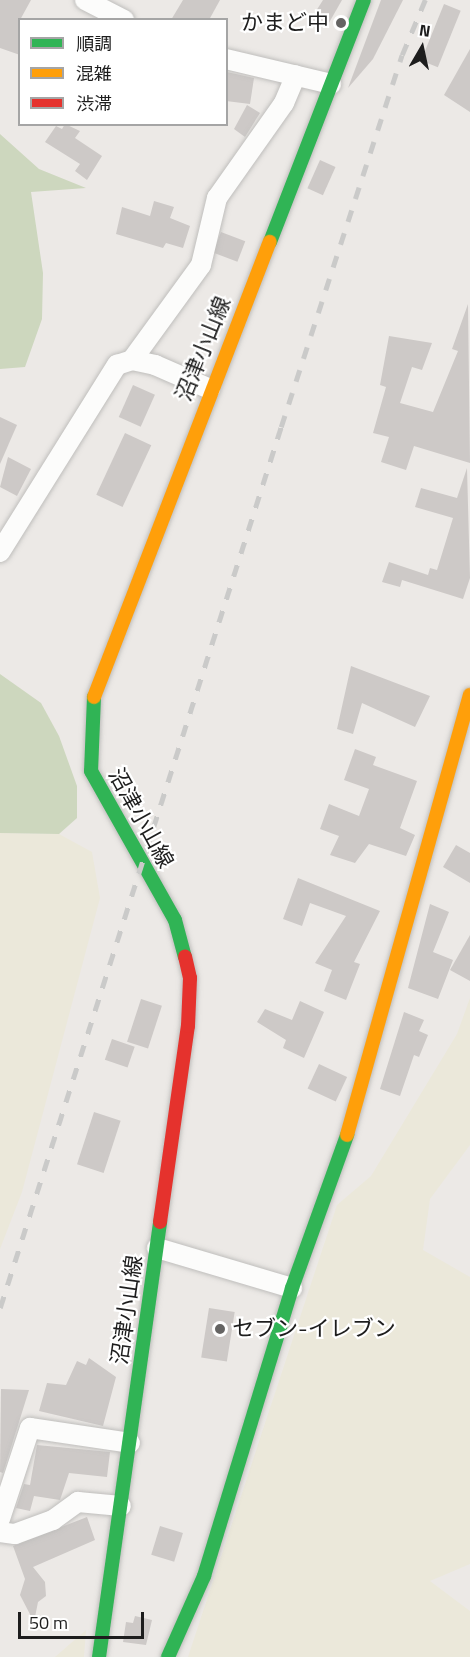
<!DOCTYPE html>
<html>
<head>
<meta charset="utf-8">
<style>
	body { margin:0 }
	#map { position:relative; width:470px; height:1657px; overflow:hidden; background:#ece9e6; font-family:"Titillium Web","Noto Sans JP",sans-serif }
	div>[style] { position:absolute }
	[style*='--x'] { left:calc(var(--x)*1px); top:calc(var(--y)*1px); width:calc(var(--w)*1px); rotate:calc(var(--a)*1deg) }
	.farmland>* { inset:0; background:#ebe8da }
	.forest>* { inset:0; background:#cdd7be }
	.building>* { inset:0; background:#cdc9c7; transform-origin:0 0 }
	.roads { filter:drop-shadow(0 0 2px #bfbebc) drop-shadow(0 0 2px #bfbebc) }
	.street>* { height:20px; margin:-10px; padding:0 10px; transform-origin:10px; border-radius:10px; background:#fcfcfb }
	.fast>* { height:14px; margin:-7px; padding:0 7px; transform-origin:7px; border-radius:7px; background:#30b455 }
	.slow>* { height:14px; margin:-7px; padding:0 7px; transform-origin:7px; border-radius:7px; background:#ff9f0a }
	.jam>* { height:14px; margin:-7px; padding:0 7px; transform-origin:7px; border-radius:7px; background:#e5322d }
	.rail>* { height:4.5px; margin-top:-2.25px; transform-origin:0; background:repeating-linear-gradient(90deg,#cacac9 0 12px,transparent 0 24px) }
	.dots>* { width:16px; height:16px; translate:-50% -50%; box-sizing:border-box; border:3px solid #fff; border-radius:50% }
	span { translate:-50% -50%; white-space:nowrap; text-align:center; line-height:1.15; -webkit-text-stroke:4.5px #fff; paint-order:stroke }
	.poi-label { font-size:22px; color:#1d1d1d }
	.right { translate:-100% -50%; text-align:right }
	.left { translate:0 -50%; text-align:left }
	.street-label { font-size:22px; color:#1d1d1d }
	.legend { position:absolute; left:18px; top:18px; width:210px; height:108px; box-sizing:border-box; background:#fff; border:2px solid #a5a5a5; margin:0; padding:8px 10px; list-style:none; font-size:18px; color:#1d1d1d }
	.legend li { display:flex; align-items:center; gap:12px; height:30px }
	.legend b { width:30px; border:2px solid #a5a5a5 }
	.north { position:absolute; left:392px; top:18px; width:60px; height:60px; -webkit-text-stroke:4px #fff; paint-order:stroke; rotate:9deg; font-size:16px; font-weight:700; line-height:24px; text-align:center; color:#1d1d1d }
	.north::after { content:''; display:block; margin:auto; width:21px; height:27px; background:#1d1d1d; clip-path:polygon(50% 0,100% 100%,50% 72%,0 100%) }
	.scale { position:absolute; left:18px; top:1612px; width:126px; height:27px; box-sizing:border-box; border:3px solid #1d1d1d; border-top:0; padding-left:8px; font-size:18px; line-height:21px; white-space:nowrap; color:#1d1d1d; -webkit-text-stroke:4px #fff; paint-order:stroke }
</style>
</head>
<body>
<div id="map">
	<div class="farmland">
		<div style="clip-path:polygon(0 833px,59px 834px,92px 852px,100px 898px,22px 1192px,0 1249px)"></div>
		<div style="clip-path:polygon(470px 998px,470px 1145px,430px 1199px,423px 1250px,470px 1277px,470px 1564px,430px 1581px,470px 1611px,470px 1657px,188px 1657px,337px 1205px,371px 1176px,457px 1034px)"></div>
		<div style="clip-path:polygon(86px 1630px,84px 1657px,55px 1657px)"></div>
	</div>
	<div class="forest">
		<div style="clip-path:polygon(0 134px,39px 169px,86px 188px,31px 192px,43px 273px,42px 319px,25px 367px,0 369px)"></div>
		<div style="clip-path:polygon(0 674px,41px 703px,59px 736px,77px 786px,77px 818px,59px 834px,0 833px)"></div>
	</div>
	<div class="building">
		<div style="clip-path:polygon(0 0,31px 0,20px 20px,20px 55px,0 48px)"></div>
		<div style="clip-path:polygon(183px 0,220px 0,209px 20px,171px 20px)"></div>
		<div style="clip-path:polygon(323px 0,342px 0,326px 28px,311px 19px)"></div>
		<div style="clip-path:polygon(381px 0,403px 0,373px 59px,348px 88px)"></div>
		<div style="left:444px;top:4px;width:18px;height:61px;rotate:22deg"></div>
		<div style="clip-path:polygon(470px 49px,470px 112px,444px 95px)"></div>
		<div style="clip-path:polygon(227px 72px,254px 78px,250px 104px,226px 101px)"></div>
		<div style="clip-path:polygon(247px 105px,260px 113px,245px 137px,234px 129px)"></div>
		<div style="clip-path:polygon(65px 124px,80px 131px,75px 138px,102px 156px,87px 180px,75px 171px,80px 164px,45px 142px,56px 126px,62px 129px)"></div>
		<div style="left:320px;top:160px;width:17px;height:31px;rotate:24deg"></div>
		<div style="clip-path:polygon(154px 201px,174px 207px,170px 218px,190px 226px,183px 248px,166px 243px,163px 248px,116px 234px,122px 207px,150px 216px)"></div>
		<div style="left:221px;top:232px;width:26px;height:22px;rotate:21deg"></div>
		<div style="clip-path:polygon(468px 304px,470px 463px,414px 446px,406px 470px,381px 462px,389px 437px,373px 433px,386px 387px,380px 385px,389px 336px,432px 343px,422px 370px,412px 367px,400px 403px,433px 412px,458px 351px,452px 349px)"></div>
		<div style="left:133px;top:385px;width:24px;height:35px;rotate:24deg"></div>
		<div style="clip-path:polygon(0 417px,17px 425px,0 464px)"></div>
		<div style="left:125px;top:433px;width:29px;height:68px;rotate:25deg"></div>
		<div style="clip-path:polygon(8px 457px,31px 469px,17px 496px,0 487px)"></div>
		<div style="clip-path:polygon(467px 468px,470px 578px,463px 599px,402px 580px,400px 587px,382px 582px,389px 562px,428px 575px,430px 568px,437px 570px,453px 518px,415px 507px,421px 488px,457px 498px)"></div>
		<div style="clip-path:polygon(351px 666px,430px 696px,415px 727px,362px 703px,353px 734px,337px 729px)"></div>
		<div style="clip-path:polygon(355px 749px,376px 757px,373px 765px,417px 781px,400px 828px,415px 835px,406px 856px,369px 844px,355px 863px,330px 855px,339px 836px,320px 829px,329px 804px,359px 816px,369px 789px,344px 780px)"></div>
		<div style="clip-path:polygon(456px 845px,470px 853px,470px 883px,443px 867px)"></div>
		<div style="clip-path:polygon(298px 878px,380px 911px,354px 962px,360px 964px,346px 1000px,324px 991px,332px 970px,315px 963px,346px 916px,310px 903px,302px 926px,283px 919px)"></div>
		<div style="clip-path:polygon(430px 904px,449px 912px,433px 952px,453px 960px,438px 999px,408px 988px)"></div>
		<div style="clip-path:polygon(470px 935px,470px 981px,450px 970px)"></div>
		<div style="left:141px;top:999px;width:22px;height:45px;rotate:18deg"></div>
		<div style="clip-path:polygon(300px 1001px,324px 1012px,304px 1058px,283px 1048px,286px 1040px,257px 1022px,265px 1009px,292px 1020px)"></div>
		<div style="clip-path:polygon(404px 1012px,424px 1020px,419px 1031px,428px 1035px,419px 1057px,414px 1055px,400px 1096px,380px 1089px)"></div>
		<div style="left:112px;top:1039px;width:24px;height:22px;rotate:19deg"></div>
		<div style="left:319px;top:1064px;width:31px;height:27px;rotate:25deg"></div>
		<div style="left:94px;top:1112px;width:28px;height:55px;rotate:18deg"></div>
		<div style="left:209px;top:1308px;width:26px;height:50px;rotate:9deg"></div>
		<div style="clip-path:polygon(89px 1358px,116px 1377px,103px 1426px,39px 1411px,47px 1383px,66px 1385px,77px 1361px,86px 1365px)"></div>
		<div style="clip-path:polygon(1px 1389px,29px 1390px,3px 1473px,0 1472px)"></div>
		<div style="clip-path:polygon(37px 1445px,110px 1452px,107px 1477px,69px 1473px,60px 1500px,34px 1496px,30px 1511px,16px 1508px,24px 1484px,30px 1485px)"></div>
		<div style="clip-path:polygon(87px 1517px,95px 1540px,33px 1567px,45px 1582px,46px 1596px,38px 1602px,34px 1622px,20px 1595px,25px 1579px,13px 1546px)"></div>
		<div style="left:160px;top:1526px;width:24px;height:30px;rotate:17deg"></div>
		<div style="clip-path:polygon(135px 1616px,152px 1620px,146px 1645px,123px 1642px,126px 1622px,133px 1623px)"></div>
	</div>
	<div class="roads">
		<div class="street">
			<div style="--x:85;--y:0;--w:44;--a:27.1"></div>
			<div style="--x:226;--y:59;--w:108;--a:13.4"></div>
			<div style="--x:132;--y:360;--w:117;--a:-54"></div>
			<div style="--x:201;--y:265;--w:69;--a:-76.6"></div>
			<div style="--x:217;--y:198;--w:116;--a:-54.8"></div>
			<div style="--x:284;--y:103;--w:30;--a:-67"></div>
			<div style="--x:0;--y:552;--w:221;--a:-58"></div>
			<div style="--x:117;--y:365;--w:16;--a:-18"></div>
			<div style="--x:132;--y:360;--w:24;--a:12"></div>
			<div style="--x:155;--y:365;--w:60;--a:23.6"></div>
			<div style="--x:157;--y:1248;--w:141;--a:16.5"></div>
			<div style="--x:0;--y:1519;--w:96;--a:-71.8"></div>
			<div style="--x:30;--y:1428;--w:101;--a:8.5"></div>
			<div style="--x:0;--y:1532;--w:15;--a:8"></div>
			<div style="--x:15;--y:1534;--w:40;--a:-20.2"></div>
			<div style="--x:53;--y:1520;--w:31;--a:-36"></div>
			<div style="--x:78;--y:1502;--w:43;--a:5.3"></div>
		</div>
		<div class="fast">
			<div style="--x:270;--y:242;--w:260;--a:-68.8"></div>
			<div style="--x:94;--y:697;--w:74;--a:92.3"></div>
			<div style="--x:91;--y:771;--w:171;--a:60.6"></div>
			<div style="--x:175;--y:920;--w:38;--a:75"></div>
			<div style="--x:99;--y:1657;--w:439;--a:-82"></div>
			<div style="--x:168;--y:1657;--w:89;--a:-66"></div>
			<div style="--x:204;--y:1576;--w:301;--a:-73"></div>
			<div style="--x:292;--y:1288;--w:163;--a:-70.2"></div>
		</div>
		<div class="slow">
			<div style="--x:94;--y:697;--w:488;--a:-68.9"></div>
			<div style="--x:347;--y:1135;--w:457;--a:-74.4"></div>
		</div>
		<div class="jam">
			<div style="--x:160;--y:1222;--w:198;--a:-81.9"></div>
			<div style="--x:188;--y:1026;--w:48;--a:-87.6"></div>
			<div style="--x:190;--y:978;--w:22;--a:-103"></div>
		</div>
	</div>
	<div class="rail">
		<div style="--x:0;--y:1308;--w:925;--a:-72.31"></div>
		<div style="--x:281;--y:427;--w:391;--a:-72"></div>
		<div style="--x:402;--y:55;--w:60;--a:-67.3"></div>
	</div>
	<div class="dots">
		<div style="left:341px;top:23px;background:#656463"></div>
		<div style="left:220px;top:1329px;background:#656463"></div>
	</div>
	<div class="poi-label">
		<span class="right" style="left:329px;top:23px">かまど中</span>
		<span class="left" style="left:232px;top:1329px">セブン-イレブン</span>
	</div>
	<div class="street-label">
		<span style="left:203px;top:349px;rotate:-68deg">沼津小山線</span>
		<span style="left:141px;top:818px;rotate:61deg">沼津小山線</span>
		<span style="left:127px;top:1310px;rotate:-82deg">沼津小山線</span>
	</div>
	<ul class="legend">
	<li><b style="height:8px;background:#30b455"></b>順調</li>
	<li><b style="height:8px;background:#ff9f0a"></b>混雑</li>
	<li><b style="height:8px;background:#e5322d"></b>渋滞</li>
	</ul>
	<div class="north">N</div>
	<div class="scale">50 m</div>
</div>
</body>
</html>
